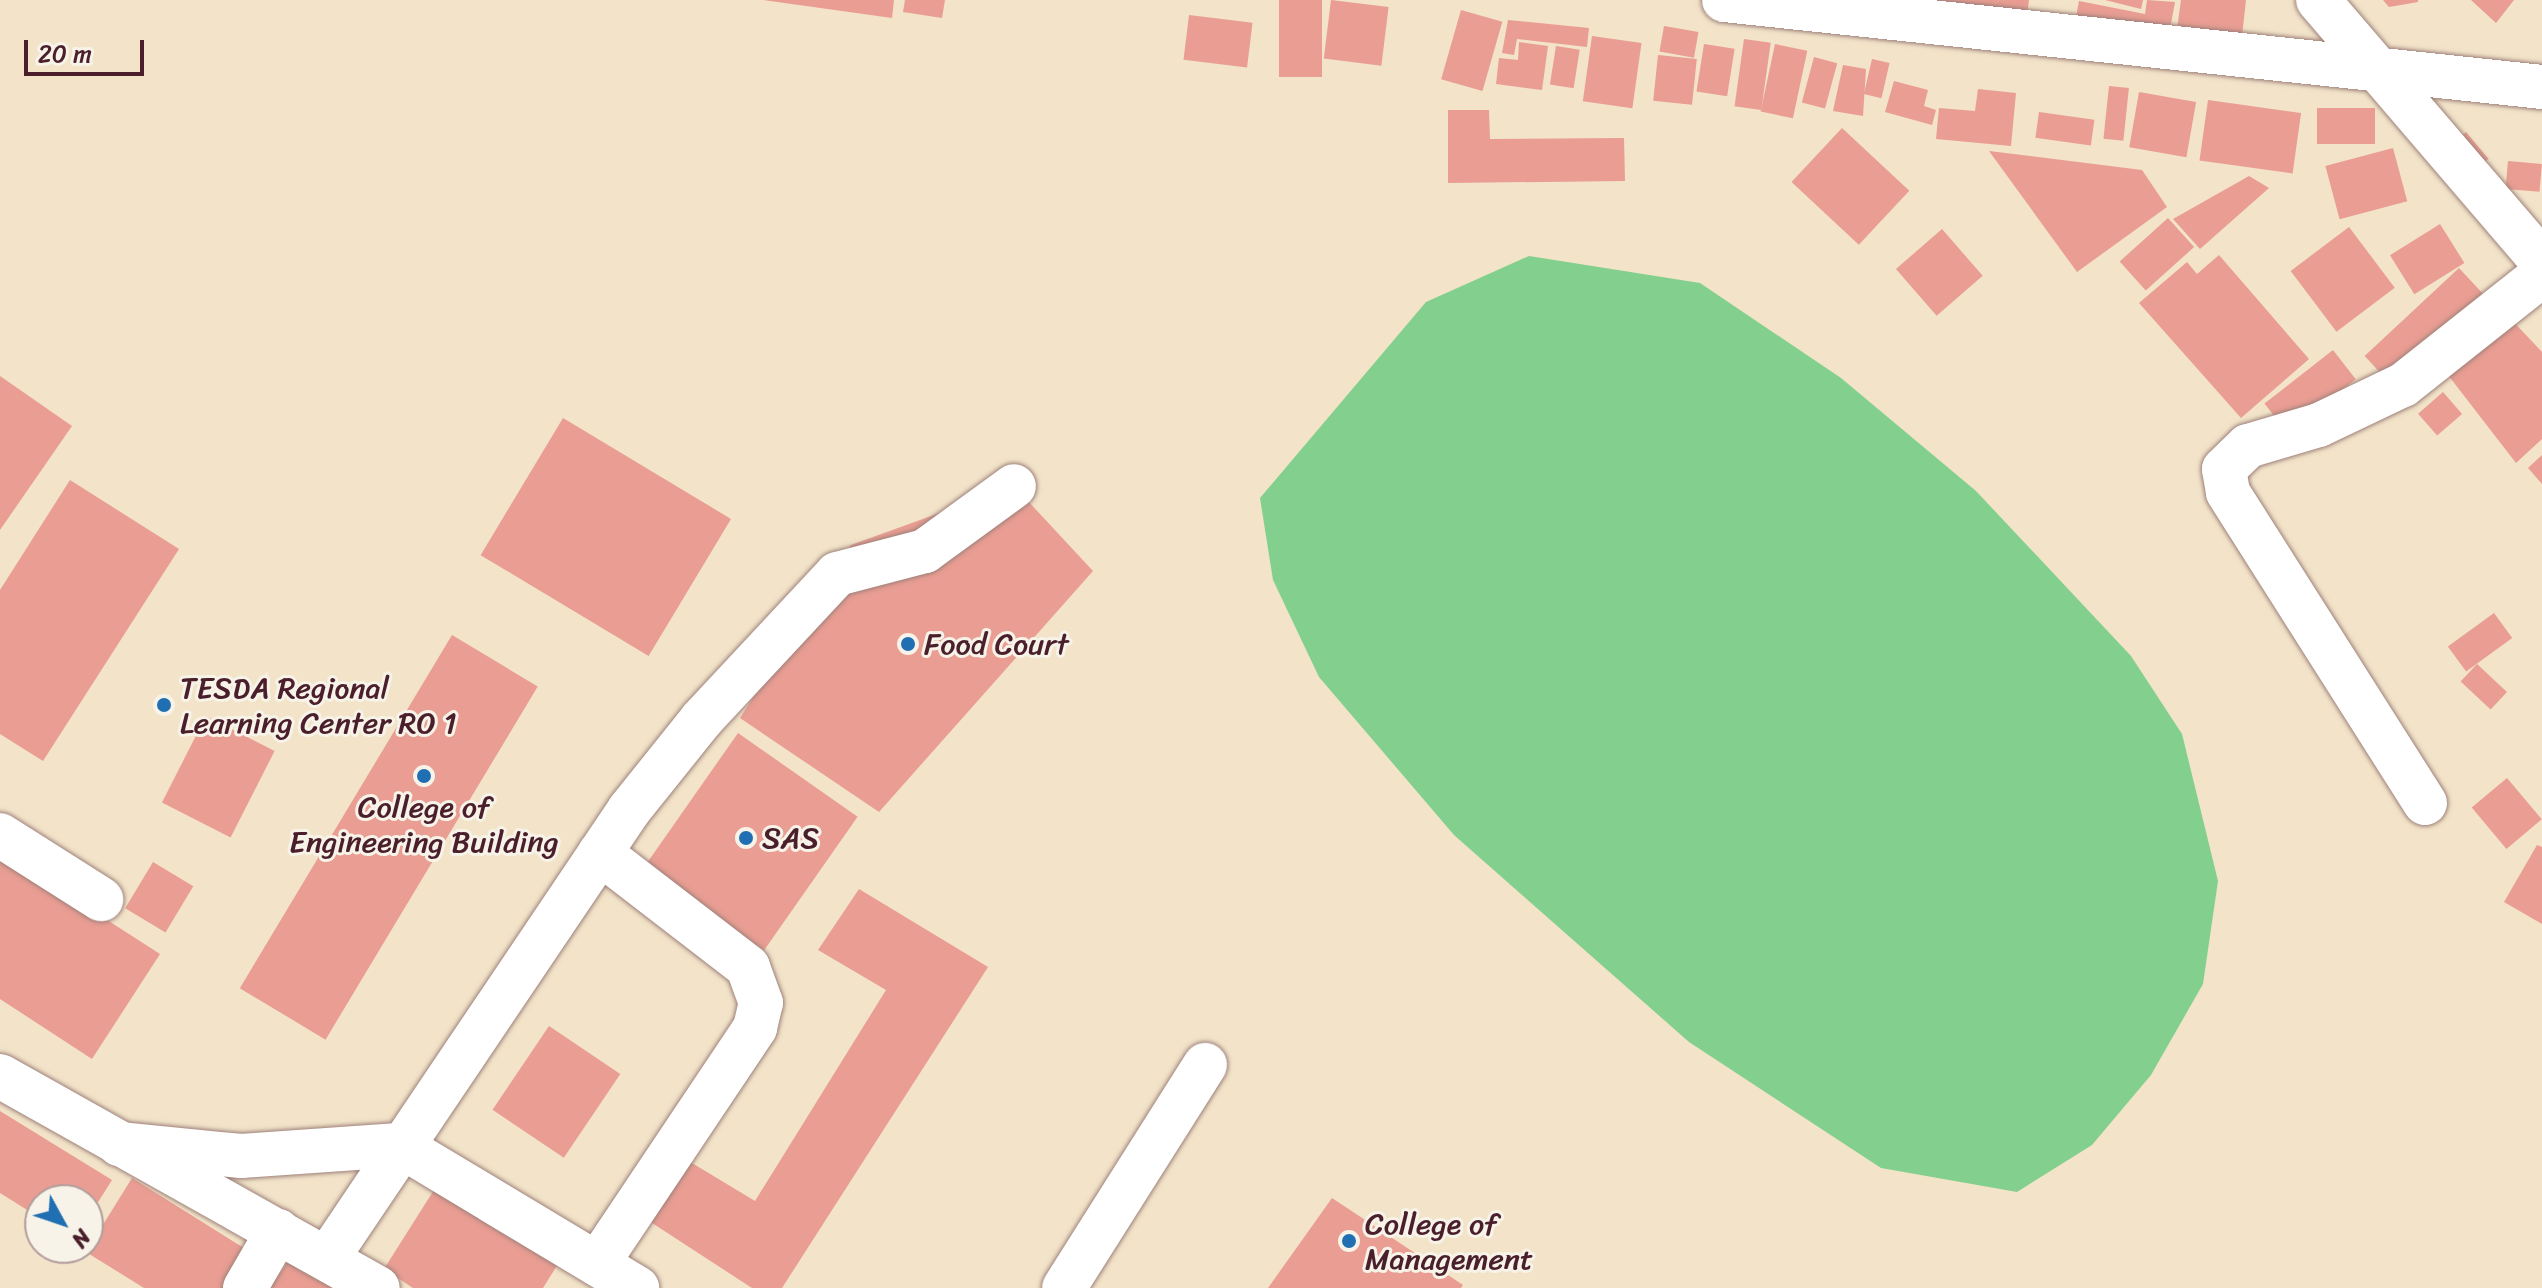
<!DOCTYPE html>
<html>
<head>
<meta charset="utf-8">
<style>
	body { margin:0 }
	#map { position:relative; width:2542px; height:1288px; overflow:hidden; background:#f2e3c9; font-family:Sriracha,sans-serif }
	div>[style] { position:absolute }
	[style*='--x'] { left:calc(var(--x)*1px); top:calc(var(--y)*1px); width:calc(var(--w)*1px); rotate:calc(var(--a)*1deg) }
	.green>* { inset:0; background:#83d08e }
	.building>* { inset:0; background:#e99d93; transform-origin:0 0 }
	.roads { filter:drop-shadow(0 0 2px #9e817a) drop-shadow(0 0 2px #9e817a) }
	.minor>* { height:44px; margin:-22px; padding:0 22px; transform-origin:22px; border-radius:22px; background:#fff }
	.dots>* { width:22px; height:22px; translate:-50% -50%; box-sizing:border-box; border:4px solid #f7f3e8; border-radius:50% }
	span { translate:-50% -50%; white-space:nowrap; text-align:center; line-height:1.15; -webkit-text-stroke:6px #f7f3e8; paint-order:stroke }
	.poi-label { font-size:30px; color:#4a1f2b }
	.left { translate:0 -50%; text-align:left }
	.north { position:absolute; left:24px; top:1184px; width:80px; height:80px; box-sizing:border-box; background:#f7f3e8; border:2px solid #b29e9c; border-radius:50%; rotate:130deg; font-size:22px; font-weight:700; line-height:32px; text-align:center; color:#4a1f2b }
	.north::after { content:''; display:block; margin:auto; width:28px; height:36px; background:#1f6fb2; clip-path:polygon(50% 0,100% 100%,50% 72%,0 100%) }
	.scale { position:absolute; left:24px; top:40px; width:120px; height:36px; box-sizing:border-box; border:4px solid #4a1f2b; border-top:0; padding-left:10px; font-size:24px; line-height:28px; white-space:nowrap; color:#4a1f2b; -webkit-text-stroke:6px #f7f3e8; paint-order:stroke }
</style>
</head>
<body>
<div id="map">
	<div class="green">
		<div style="clip-path:polygon(1529px 256px,1700px 283px,1841px 378px,1976px 491px,2131px 656px,2182px 734px,2218px 881px,2203px 984px,2151px 1075px,2092px 1145px,2017px 1192px,1881px 1168px,1689px 1042px,1454px 835px,1319px 677px,1273px 580px,1260px 498px,1426px 302px)"></div>
	</div>
	<div class="building">
		<div style="clip-path:polygon(763px 0,894px 0,892px 18px)"></div>
		<div style="clip-path:polygon(905px 0,945px 0,942px 18px,903px 12px)"></div>
		<div style="left:1279px;top:0;width:43px;height:77px"></div>
		<div style="left:1331px;top:0;width:58px;height:59px;rotate:7deg"></div>
		<div style="clip-path:polygon(1902px 0,2029px 0,2026px 22px)"></div>
		<div style="clip-path:polygon(2105px 0,2143px 0,2141px 9px)"></div>
		<div style="clip-path:polygon(2147px 0,2175px 2px,2168px 40px,2075px 22px,2079px 1px,2145px 14px)"></div>
		<div style="clip-path:polygon(2181px 0,2246px 0,2242px 36px,2177px 29px)"></div>
		<div style="clip-path:polygon(2383px 0,2418px 0,2418px 2px,2389px 7px)"></div>
		<div style="clip-path:polygon(2471px 0,2514px 0,2496px 23px)"></div>
		<div style="left:1461px;top:10px;width:43px;height:72px;rotate:16deg"></div>
		<div style="left:1189px;top:15px;width:64px;height:45px;rotate:7deg"></div>
		<div style="clip-path:polygon(1508px 20px,1589px 28px,1587px 47px,1517px 39px,1514px 55px,1502px 53px)"></div>
		<div style="left:1664px;top:26px;width:35px;height:26px;rotate:10deg"></div>
		<div style="left:1592px;top:36px;width:50px;height:66px;rotate:8deg"></div>
		<div style="left:1744px;top:39px;width:27px;height:68px;rotate:8deg"></div>
		<div style="clip-path:polygon(1519px 42px,1548px 46px,1542px 90px,1496px 84px,1499px 58px,1518px 60px)"></div>
		<div style="left:1704px;top:44px;width:31px;height:48px;rotate:9deg"></div>
		<div style="left:1775px;top:44px;width:33px;height:69px;rotate:12deg"></div>
		<div style="left:1556px;top:46px;width:24px;height:39px;rotate:9deg"></div>
		<div style="left:1658px;top:55px;width:39px;height:46px;rotate:6deg"></div>
		<div style="left:1814px;top:57px;width:24px;height:47px;rotate:15deg"></div>
		<div style="left:1872px;top:59px;width:18px;height:36px;rotate:13deg"></div>
		<div style="clip-path:polygon(1843px 65px,1866px 69px,1863px 116px,1833px 111px)"></div>
		<div style="clip-path:polygon(1894px 81px,1928px 90px,1924px 106px,1936px 110px,1932px 125px,1885px 112px)"></div>
		<div style="left:2109px;top:86px;width:20px;height:53px;rotate:6deg"></div>
		<div style="clip-path:polygon(1978px 89px,2016px 93px,2011px 146px,1936px 139px,1939px 108px,1975px 111px)"></div>
		<div style="left:2139px;top:92px;width:58px;height:56px;rotate:10deg"></div>
		<div style="left:2208px;top:100px;width:94px;height:61px;rotate:8deg"></div>
		<div style="left:2317px;top:108px;width:58px;height:36px"></div>
		<div style="clip-path:polygon(1448px 110px,1489px 110px,1490px 139px,1624px 138px,1625px 181px,1448px 183px)"></div>
		<div style="left:2039px;top:112px;width:56px;height:26px;rotate:8deg"></div>
		<div style="left:1842px;top:128px;width:92px;height:74px;rotate:43deg"></div>
		<div style="left:2466px;top:132px;width:35px;height:21px;rotate:50deg"></div>
		<div style="left:2393px;top:148px;width:55px;height:70px;rotate:75deg"></div>
		<div style="clip-path:polygon(1989px 151px,2142px 170px,2167px 207px,2077px 272px)"></div>
		<div style="left:2508px;top:161px;width:34px;height:28px;rotate:5deg"></div>
		<div style="clip-path:polygon(2249px 176px,2269px 188px,2200px 249px,2173px 219px)"></div>
		<div style="left:2168px;top:218px;width:39px;height:65px;rotate:48deg"></div>
		<div style="left:2440px;top:224px;width:46px;height:59px;rotate:58deg"></div>
		<div style="left:2349px;top:227px;width:76px;height:73px;rotate:53deg"></div>
		<div style="left:1942px;top:229px;width:62px;height:61px;rotate:49deg"></div>
		<div style="clip-path:polygon(2219px 255px,2309px 359px,2241px 418px,2139px 303px,2187px 262px,2197px 274px)"></div>
		<div style="left:2459px;top:268px;width:44px;height:129px;rotate:47deg"></div>
		<div style="clip-path:polygon(2509px 317px,2542px 352px,2542px 439px,2516px 463px,2448px 375px)"></div>
		<div style="left:2333px;top:350px;width:37px;height:87px;rotate:52deg"></div>
		<div style="clip-path:polygon(0 376px,72px 426px,0 530px)"></div>
		<div style="left:2443px;top:392px;width:29px;height:33px;rotate:49deg"></div>
		<div style="left:563px;top:418px;width:196px;height:160px;rotate:31deg"></div>
		<div style="clip-path:polygon(2542px 455px,2542px 484px,2528px 468px)"></div>
		<div style="clip-path:polygon(70px 480px,179px 549px,43px 761px,0 734px,0 590px)"></div>
		<div style="clip-path:polygon(1014px 486px,1093px 571px,879px 812px,740px 718px,851px 545px)"></div>
		<div style="left:2494px;top:613px;width:31px;height:57px;rotate:54deg"></div>
		<div style="left:452px;top:635px;width:100px;height:412px;rotate:31deg"></div>
		<div style="left:2477px;top:664px;width:41px;height:24px;rotate:43deg"></div>
		<div style="left:206px;top:716px;width:77px;height:97px;rotate:27deg"></div>
		<div style="left:738px;top:733px;width:146px;height:163px;rotate:35deg"></div>
		<div style="left:2507px;top:778px;width:54px;height:46px;rotate:50deg"></div>
		<div style="clip-path:polygon(2537px 845px,2542px 847px,2542px 924px,2504px 902px)"></div>
		<div style="clip-path:polygon(0 851px,160px 954px,92px 1059px,0 999px)"></div>
		<div style="left:153px;top:862px;width:47px;height:54px;rotate:31deg"></div>
		<div style="clip-path:polygon(859px 889px,988px 967px,782px 1288px,752px 1288px,649px 1221px,687px 1160px,755px 1201px,886px 990px,818px 950px)"></div>
		<div style="left:549px;top:1026px;width:86px;height:101px;rotate:34deg"></div>
		<div style="clip-path:polygon(0 1111px,112px 1180px,88px 1218px,88px 1200px,40px 1200px,40px 1218px,0 1193px)"></div>
		<div style="clip-path:polygon(132px 1178px,255px 1255px,234px 1288px,144px 1288px,86px 1252px)"></div>
		<div style="clip-path:polygon(439px 1182px,561px 1259px,543px 1288px,413px 1288px,384px 1269px)"></div>
		<div style="clip-path:polygon(1332px 1198px,1463px 1285px,1461px 1288px,1268px 1288px)"></div>
		<div style="clip-path:polygon(292px 1256px,338px 1288px,269px 1288px)"></div>
	</div>
	<div class="roads">
		<div class="minor">
			<div style="--x:1724;--y:0;--w:823;--a:6.07"></div>
			<div style="--x:2318;--y:0;--w:344;--a:49.4"></div>
			<div style="--x:2425;--y:803;--w:368;--a:-122.4"></div>
			<div style="--x:2228;--y:492;--w:23;--a:-100"></div>
			<div style="--x:2224;--y:469;--w:33;--a:-44"></div>
			<div style="--x:2248;--y:446;--w:74;--a:-16.5"></div>
			<div style="--x:2319;--y:425;--w:93;--a:-25.5"></div>
			<div style="--x:2403;--y:385;--w:177;--a:-38.4"></div>
			<div style="--x:0;--y:835;--w:120;--a:32.4"></div>
			<div style="--x:0;--y:1076;--w:433;--a:29.3"></div>
			<div style="--x:119;--y:1144;--w:123;--a:5.6"></div>
			<div style="--x:241;--y:1156;--w:158;--a:-4"></div>
			<div style="--x:399;--y:1145;--w:278;--a:31"></div>
			<div style="--x:328;--y:1257;--w:539;--a:-56.04"></div>
			<div style="--x:629;--y:810;--w:117;--a:-51.3"></div>
			<div style="--x:702;--y:719;--w:198;--a:-47"></div>
			<div style="--x:837;--y:574;--w:91;--a:-14.6"></div>
			<div style="--x:925;--y:551;--w:110;--a:-36.1"></div>
			<div style="--x:597;--y:1264;--w:284;--a:-56.2"></div>
			<div style="--x:755;--y:1028;--w:26;--a:-77"></div>
			<div style="--x:761;--y:1003;--w:38;--a:-110"></div>
			<div style="--x:748;--y:967;--w:187;--a:-142.4"></div>
			<div style="--x:245;--y:1288;--w:66;--a:-59.9"></div>
			<div style="--x:1064;--y:1288;--w:264;--a:-57.7"></div>
		</div>
	</div>
	<div class="dots">
		<div style="left:908px;top:644px;background:#1f6fb2"></div>
		<div style="left:164px;top:705px;background:#1f6fb2"></div>
		<div style="left:424px;top:776px;background:#1f6fb2"></div>
		<div style="left:746px;top:838px;background:#1f6fb2"></div>
		<div style="left:1349px;top:1241px;background:#1f6fb2"></div>
	</div>
	<div class="poi-label">
		<span class="left" style="left:924px;top:644px">Food Court</span>
		<span class="left" style="left:180px;top:705px">TESDA Regional<br>Learning Center RO 1</span>
		<span style="left:424px;top:824px">College of<br>Engineering Building</span>
		<span class="left" style="left:762px;top:838px">SAS</span>
		<span class="left" style="left:1365px;top:1241px">College of<br>Management</span>
	</div>
	<div class="north">N</div>
	<div class="scale">20 m</div>
</div>
</body>
</html>
